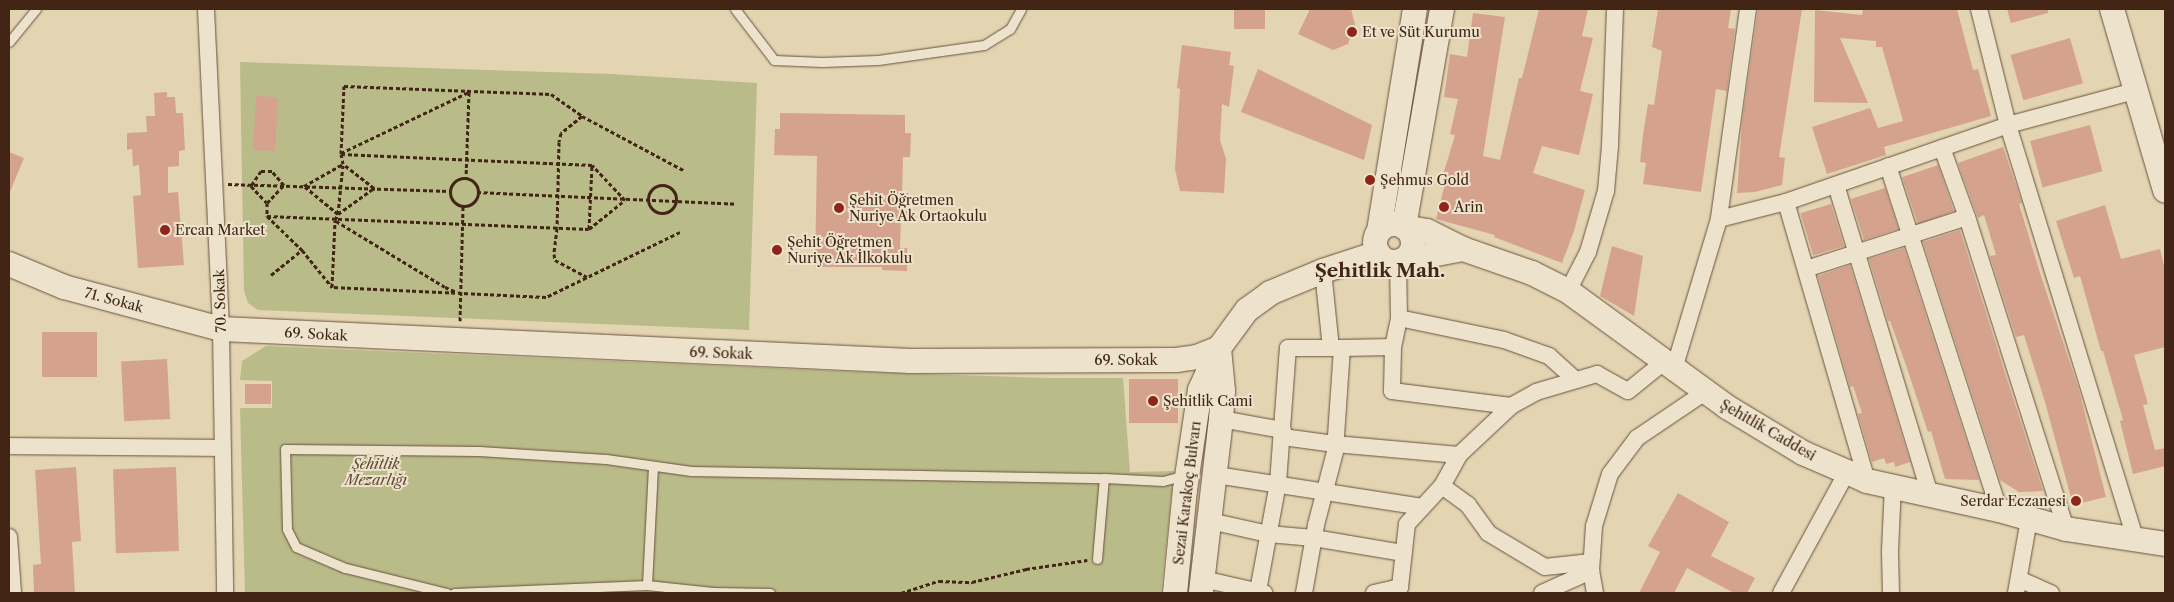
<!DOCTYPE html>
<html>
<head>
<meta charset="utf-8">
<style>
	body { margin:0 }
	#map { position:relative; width:2174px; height:602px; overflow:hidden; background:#e3d4b2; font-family:"Libre Caslon Text",serif }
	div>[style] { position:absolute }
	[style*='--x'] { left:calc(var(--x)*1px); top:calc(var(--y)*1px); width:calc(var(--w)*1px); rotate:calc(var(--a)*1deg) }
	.green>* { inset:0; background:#b9bb89 }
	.building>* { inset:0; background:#d5a38d; transform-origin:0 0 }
	.path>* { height:3px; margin-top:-1.5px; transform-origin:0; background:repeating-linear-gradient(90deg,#422514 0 4px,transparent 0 6.5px) }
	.path>.ring { margin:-1.5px; padding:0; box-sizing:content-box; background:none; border:3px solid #422514; border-radius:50% }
	.roads { filter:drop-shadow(0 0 1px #6a513c) drop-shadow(0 0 1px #6a513c) }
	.lane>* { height:9px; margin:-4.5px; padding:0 4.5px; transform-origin:4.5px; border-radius:4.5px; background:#ede3cd }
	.street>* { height:16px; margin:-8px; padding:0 8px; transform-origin:8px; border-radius:8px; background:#ede3cd }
	.secondary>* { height:24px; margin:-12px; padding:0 12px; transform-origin:12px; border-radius:12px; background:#ede3cd }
	.secondary>.ring { margin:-12px; padding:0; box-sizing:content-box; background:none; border:24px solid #ede3cd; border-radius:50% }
	.dots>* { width:14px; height:14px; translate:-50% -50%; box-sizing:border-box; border:2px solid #ede3cd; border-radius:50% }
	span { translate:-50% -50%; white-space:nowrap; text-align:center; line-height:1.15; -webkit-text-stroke:4px #ede3cd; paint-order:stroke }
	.poi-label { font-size:14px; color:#422514 }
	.left { translate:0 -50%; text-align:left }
	.right { translate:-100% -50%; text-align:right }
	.street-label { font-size:14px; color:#422514 }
	.park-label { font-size:14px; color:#604a31; font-style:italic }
	.district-label { font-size:19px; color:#422514; font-weight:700 }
	.frame { position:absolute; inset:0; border:10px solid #422514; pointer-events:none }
</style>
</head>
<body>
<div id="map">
	<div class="green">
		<div style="clip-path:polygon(240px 62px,611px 74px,757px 83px,749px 330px,258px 310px,248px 303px,244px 291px)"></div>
		<div style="clip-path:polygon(266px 346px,861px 372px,1049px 378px,1123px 378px,1130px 472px,1174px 471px,1161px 593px,245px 593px,240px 408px,272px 408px,272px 381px,240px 380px,242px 361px)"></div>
	</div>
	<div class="building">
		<div style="left:1234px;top:9px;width:31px;height:20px"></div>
		<div style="clip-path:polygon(1310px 9px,1351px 9px,1355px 24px,1348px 44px,1333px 50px,1298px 34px)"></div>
		<div style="clip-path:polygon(1539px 9px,1588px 9px,1582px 36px,1593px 38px,1580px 91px,1593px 94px,1579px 155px,1542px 146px,1533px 173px,1585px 190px,1574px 231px,1562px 263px,1494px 237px,1495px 235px,1436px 219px,1447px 176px,1443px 175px,1455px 135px,1450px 134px,1458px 99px,1444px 97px,1450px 54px,1467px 57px,1473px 13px,1505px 17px,1483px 156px,1500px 160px,1519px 78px,1522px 78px)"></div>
		<div style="clip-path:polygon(1658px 9px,1731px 9px,1728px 28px,1735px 29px,1727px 91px,1716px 89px,1701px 192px,1643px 184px,1646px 163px,1640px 162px,1643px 135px,1648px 104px,1654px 105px,1662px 51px,1652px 47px)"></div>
		<div style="clip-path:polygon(1758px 9px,1802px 9px,1779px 157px,1785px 158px,1782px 185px,1755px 192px,1737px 193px,1742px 122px)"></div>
		<div style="clip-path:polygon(1863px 9px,1957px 9px,1973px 70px,1978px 69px,1991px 116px,1884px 147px,1886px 155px,1827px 174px,1812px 127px,1870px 108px,1878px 128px,1903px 121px,1882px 47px,1876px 47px,1876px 41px,1840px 38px,1868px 103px,1814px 102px,1815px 10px,1862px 15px)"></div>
		<div style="clip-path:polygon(2007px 9px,2048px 9px,2048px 13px,2011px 23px)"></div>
		<div style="left:2070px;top:38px;width:47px;height:62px;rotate:74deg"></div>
		<div style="clip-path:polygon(1182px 45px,1231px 52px,1229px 65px,1234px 66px,1229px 107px,1222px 104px,1220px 140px,1226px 159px,1224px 193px,1180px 191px,1175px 169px,1180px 89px,1177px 88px)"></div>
		<div style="clip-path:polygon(1258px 69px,1372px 125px,1364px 160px,1241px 112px)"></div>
		<div style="clip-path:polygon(167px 92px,167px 97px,175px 97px,176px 113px,183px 113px,185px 150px,179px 151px,179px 166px,168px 167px,168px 193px,178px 192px,184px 265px,138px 268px,133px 196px,141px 195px,139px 165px,133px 166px,132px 149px,127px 150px,127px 133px,147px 132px,146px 116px,155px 116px,154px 93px)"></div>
		<div style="left:256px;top:96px;width:22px;height:54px;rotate:3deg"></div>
		<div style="clip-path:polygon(780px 113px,905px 115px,905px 133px,911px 133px,910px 157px,903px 157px,902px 193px,908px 193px,908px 216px,901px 216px,900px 248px,907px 248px,907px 271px,882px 270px,882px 267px,815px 267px,817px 156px,774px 155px,775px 129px,780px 129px)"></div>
		<div style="left:2090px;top:125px;width:48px;height:62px;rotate:75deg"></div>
		<div style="clip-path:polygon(2003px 147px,2022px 203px,2019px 204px,2041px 276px,2079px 390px,2106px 497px,2073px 505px,2045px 402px,2024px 335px,2016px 337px,1990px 256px,1996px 255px,1984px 215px,1978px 218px,1958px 163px)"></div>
		<div style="clip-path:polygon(9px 152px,24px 158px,9px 194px)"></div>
		<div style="left:1938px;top:165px;width:49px;height:38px;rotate:71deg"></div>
		<div style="left:1885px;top:188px;width:43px;height:36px;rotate:72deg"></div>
		<div style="left:1831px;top:204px;width:44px;height:32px;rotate:73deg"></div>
		<div style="clip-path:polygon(2105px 205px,2121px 259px,2160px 249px,2165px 270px,2165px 347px,2134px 355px,2148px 404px,2143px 405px,2155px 450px,2165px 448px,2165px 466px,2133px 474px,2120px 421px,2123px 420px,2103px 351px,2101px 351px,2080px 276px,2074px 278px,2056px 221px)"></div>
		<div style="clip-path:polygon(1960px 230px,2006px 376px,2043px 491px,2019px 492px,2000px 480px,1923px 242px)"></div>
		<div style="clip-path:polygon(1612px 246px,1643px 256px,1634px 316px,1600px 296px)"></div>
		<div style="clip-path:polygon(1904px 248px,1979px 480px,1945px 479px,1931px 431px,1928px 432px,1907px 368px,1890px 321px,1888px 321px,1869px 259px)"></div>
		<div style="clip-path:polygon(1850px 265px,1910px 462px,1895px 467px,1894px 462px,1886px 464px,1884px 458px,1872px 462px,1858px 414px,1862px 413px,1853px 386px,1850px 387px,1818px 276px)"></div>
		<div style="left:42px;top:332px;width:55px;height:45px"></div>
		<div style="left:167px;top:359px;width:60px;height:46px;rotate:87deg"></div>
		<div style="left:1129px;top:379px;width:49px;height:44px"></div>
		<div style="left:245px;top:384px;width:26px;height:20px"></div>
		<div style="clip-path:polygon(76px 467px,81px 541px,72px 542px,75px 593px,34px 593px,33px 565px,41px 564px,35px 470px)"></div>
		<div style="left:176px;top:467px;width:84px;height:63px;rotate:88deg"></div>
		<div style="clip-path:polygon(1678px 493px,1729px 522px,1711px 556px,1755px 578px,1747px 593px,1734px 593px,1687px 568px,1674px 593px,1639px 593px,1660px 552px,1648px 546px)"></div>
	</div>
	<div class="path">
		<div style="--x:582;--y:116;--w:27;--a:141"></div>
		<div style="--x:561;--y:133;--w:9;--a:103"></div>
		<div style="--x:559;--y:142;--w:86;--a:91.3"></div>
		<div style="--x:557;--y:228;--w:26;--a:97"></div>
		<div style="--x:554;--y:254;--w:6;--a:81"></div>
		<div style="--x:555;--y:260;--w:36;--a:28"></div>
		<div style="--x:341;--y:153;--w:142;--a:-25.5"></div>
		<div style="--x:469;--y:92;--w:86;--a:92"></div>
		<div class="ring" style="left:450px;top:178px;width:25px;height:25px"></div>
		<div style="--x:228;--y:184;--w:222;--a:1.8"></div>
		<div class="ring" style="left:648px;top:185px;width:25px;height:25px"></div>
		<div style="--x:477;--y:192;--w:260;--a:2.6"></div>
		<div style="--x:267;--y:203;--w:25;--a:-47"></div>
		<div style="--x:284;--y:185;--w:18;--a:-131"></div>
		<div style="--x:272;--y:171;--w:11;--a:180"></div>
		<div style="--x:261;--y:171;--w:18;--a:124"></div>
		<div style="--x:251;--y:186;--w:23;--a:47"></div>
		<div style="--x:267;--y:203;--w:13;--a:90"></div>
		<div style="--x:267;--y:216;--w:49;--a:44.2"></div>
		<div style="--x:302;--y:250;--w:48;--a:51"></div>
		<div style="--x:338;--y:214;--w:44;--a:-35.8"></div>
		<div style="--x:374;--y:188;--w:39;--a:-142"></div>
		<div style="--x:338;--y:214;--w:49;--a:-84.2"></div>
		<div style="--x:267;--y:216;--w:322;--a:2.3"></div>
		<div style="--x:589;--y:229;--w:46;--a:-38.9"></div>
		<div style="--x:625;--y:200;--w:48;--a:-133.3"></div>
		<div style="--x:592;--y:165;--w:251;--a:-177.5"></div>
		<div style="--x:336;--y:221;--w:127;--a:31.2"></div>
		<div style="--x:445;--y:287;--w:13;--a:23"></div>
		<div style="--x:589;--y:229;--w:64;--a:-87.3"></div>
		<div style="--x:680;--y:232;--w:149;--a:154.1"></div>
		<div style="--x:546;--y:297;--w:214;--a:-177.3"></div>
		<div style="--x:332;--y:287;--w:67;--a:-87.4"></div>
		<div style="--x:335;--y:220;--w:7;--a:-63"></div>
		<div style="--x:338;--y:214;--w:44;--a:-140.5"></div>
		<div style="--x:304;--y:186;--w:45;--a:-29.4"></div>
		<div style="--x:343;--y:164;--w:10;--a:-101"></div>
		<div style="--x:341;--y:154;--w:68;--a:-87.5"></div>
		<div style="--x:344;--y:86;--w:207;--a:2.2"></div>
		<div style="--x:551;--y:94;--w:38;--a:35"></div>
		<div style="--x:582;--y:116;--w:115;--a:28.1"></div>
		<div style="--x:271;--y:275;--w:40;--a:-39"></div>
		<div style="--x:460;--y:321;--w:116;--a:-88.5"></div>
		<div style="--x:901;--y:593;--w:40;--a:-18"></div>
		<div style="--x:939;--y:581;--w:33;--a:2"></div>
		<div style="--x:972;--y:582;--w:56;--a:-13.5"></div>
		<div style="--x:1026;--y:569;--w:62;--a:-8.4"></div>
	</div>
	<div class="roads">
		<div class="lane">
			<div style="--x:735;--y:9;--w:64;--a:52.6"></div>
			<div style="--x:774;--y:60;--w:48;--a:2.4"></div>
			<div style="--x:822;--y:62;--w:56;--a:-2"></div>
			<div style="--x:878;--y:60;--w:107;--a:-8.1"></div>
			<div style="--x:984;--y:45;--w:31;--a:-32"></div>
			<div style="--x:1010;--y:29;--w:23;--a:-61"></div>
			<div style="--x:9;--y:42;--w:43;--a:-50.7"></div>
			<div style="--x:1097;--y:559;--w:81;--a:-85.1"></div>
			<div style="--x:647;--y:585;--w:66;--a:6.1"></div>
			<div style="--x:713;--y:592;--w:57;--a:1"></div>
			<div style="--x:447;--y:593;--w:105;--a:-166.2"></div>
			<div style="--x:345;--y:568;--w:53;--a:-156.8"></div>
			<div style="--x:296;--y:547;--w:20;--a:-117"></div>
			<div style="--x:287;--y:529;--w:80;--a:-91.4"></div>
			<div style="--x:285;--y:449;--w:194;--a:0.6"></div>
			<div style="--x:479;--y:451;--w:127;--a:3.6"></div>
			<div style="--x:606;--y:459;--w:86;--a:8"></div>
			<div style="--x:691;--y:471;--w:413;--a:1"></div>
			<div style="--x:1104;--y:478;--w:59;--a:2.9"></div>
			<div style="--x:1163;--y:481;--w:23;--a:-15"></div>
			<div style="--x:454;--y:593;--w:193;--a:-2.4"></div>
			<div style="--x:647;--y:585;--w:119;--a:-87.1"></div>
		</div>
		<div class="street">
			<div style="--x:206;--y:9;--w:320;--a:87.3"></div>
			<div style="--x:221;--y:329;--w:264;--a:89.1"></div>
			<div style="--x:1748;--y:9;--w:212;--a:97.9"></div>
			<div style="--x:1719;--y:219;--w:69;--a:-14.2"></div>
			<div style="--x:1786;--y:202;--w:235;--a:-19.1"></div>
			<div style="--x:2008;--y:125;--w:131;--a:-15"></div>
			<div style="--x:1979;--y:9;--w:120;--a:76"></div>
			<div style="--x:2008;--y:125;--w:432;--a:72.9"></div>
			<div style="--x:1942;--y:148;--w:73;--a:70.1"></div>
			<div style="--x:1967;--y:217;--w:327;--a:72.4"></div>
			<div style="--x:1888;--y:166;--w:361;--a:72.1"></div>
			<div style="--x:1836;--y:185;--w:324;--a:73.1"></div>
			<div style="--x:1786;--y:202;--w:291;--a:73.8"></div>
			<div style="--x:1806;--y:269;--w:169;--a:-17.9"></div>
			<div style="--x:1323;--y:271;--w:77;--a:84.1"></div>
			<div style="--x:1568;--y:291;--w:44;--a:-62.9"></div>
			<div style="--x:1588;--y:252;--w:64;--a:-73.6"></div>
			<div style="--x:1606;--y:191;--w:45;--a:-84.9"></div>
			<div style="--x:1610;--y:146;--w:137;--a:-87.9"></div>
			<div style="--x:1399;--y:318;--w:107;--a:11.8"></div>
			<div style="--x:1504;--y:340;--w:48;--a:19.6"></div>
			<div style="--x:1549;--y:356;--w:36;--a:42"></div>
			<div style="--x:1393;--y:347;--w:44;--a:91.3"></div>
			<div style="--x:1392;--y:391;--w:120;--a:7.2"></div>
			<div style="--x:1342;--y:348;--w:51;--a:-1.1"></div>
			<div style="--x:1393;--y:347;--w:30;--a:-78"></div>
			<div style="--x:1399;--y:318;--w:57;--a:-91"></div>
			<div style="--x:1674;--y:369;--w:157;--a:-73.3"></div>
			<div style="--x:1221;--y:419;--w:63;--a:10.1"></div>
			<div style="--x:1283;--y:437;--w:52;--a:7.7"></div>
			<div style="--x:1335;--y:444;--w:124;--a:5.1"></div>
			<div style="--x:9;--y:446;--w:213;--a:0.5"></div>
			<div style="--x:1216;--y:475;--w:209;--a:8.8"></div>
			<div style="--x:1442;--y:486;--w:32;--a:36"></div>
			<div style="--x:1468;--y:505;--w:34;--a:54"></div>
			<div style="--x:1488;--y:533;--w:66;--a:30.8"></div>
			<div style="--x:1545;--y:567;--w:46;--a:-6.2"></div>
			<div style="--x:1210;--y:521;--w:59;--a:12.6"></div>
			<div style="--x:1268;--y:534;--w:46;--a:5"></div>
			<div style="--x:1314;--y:538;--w:91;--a:9.5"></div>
			<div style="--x:9;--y:537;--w:56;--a:85.9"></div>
			<div style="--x:1203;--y:579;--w:63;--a:12.9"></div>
			<div style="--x:2019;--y:579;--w:35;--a:24"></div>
			<div style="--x:1258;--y:591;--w:110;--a:-79.5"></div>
			<div style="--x:1278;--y:483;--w:135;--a:-85.8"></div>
			<div style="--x:1288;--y:348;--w:54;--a:0"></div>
			<div style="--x:1342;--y:348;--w:104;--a:93.9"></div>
			<div style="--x:1335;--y:452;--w:75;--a:104.6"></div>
			<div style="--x:1316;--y:525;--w:69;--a:100"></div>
			<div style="--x:1374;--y:593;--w:27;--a:-13"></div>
			<div style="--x:1400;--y:587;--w:63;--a:-83.7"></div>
			<div style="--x:1407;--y:524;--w:52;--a:-47.4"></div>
			<div style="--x:1442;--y:486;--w:35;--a:-61"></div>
			<div style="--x:1459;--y:455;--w:71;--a:-43.3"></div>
			<div style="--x:1511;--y:406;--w:29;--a:-29"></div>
			<div style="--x:1536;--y:392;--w:64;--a:-16.4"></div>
			<div style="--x:1597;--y:374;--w:35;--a:29"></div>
			<div style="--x:1628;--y:391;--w:48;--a:-39"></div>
			<div style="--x:1542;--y:593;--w:54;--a:-24.2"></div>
			<div style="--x:1595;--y:593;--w:22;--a:-100"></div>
			<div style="--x:1591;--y:571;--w:45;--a:-86.2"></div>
			<div style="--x:1594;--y:526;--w:54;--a:-72.9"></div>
			<div style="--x:1610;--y:474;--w:45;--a:-53.1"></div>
			<div style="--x:1637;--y:438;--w:82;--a:-34.1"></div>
			<div style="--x:1781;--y:593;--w:138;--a:-61.4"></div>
			<div style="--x:1891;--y:593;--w:42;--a:-91.4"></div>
			<div style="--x:1890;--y:551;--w:65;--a:-87.4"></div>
			<div style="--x:2016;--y:593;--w:75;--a:-80"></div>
		</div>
		<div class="secondary">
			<div style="--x:1442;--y:9;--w:221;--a:99.9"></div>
			<div style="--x:1404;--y:227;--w:23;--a:10"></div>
			<div style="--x:1427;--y:231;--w:40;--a:26.6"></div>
			<div style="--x:1463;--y:249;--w:73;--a:19.2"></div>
			<div style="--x:1532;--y:273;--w:40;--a:26.6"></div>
			<div style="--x:1568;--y:291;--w:197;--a:36.1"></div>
			<div style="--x:1727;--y:407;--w:89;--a:31.2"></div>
			<div style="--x:1803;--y:453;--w:48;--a:23.4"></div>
			<div style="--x:1847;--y:472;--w:22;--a:24"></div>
			<div style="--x:1867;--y:481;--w:135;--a:12.4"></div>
			<div style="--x:1999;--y:510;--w:70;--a:15.8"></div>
			<div style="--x:2066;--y:529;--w:100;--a:8.6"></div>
			<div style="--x:2112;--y:9;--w:189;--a:73.7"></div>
			<div class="ring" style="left:1375px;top:224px;width:14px;height:14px"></div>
			<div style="--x:1379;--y:231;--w:225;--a:-80.8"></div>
			<div style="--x:1400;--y:261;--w:64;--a:-10.8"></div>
			<div style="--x:9;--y:264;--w:60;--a:22.7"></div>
			<div style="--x:64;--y:287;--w:163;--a:15"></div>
			<div style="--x:221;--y:329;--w:690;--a:2.66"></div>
			<div style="--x:910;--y:361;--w:266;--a:-0.2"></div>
			<div style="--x:1176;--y:360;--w:21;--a:-8"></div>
			<div style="--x:1197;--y:357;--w:24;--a:-22"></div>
			<div style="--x:1219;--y:348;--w:43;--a:84.7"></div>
			<div style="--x:1223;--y:391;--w:28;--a:94"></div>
			<div style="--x:1221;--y:419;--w:175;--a:96.6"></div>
			<div style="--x:1175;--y:593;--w:103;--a:-84.5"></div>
			<div style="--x:1185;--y:490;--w:101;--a:-81.5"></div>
			<div style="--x:1200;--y:390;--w:46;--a:-65.7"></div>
			<div style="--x:1219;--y:348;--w:47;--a:-53.6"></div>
			<div style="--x:1247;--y:310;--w:29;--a:-36"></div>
			<div style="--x:1270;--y:293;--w:57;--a:-22.5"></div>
			<div style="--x:1323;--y:271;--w:58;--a:-18.1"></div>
		</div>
	</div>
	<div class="dots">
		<div style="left:1352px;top:32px;background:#8f2418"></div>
		<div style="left:1370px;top:180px;background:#8f2418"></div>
		<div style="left:1444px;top:207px;background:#8f2418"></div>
		<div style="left:839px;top:208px;background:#8f2418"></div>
		<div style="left:165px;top:230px;background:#8f2418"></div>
		<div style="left:777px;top:250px;background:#8f2418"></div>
		<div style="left:1153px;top:401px;background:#8f2418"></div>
		<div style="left:2076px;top:501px;background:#8f2418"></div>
	</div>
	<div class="poi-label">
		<span class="left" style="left:1362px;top:32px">Et ve Süt Kurumu</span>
		<span class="left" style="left:1380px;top:180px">Şehmus Gold</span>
		<span class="left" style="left:849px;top:208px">Şehit Öğretmen<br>Nuriye Ak Ortaokulu</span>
		<span class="left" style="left:1454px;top:207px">Arin</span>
		<span class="left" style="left:175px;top:230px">Ercan Market</span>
		<span class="left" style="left:787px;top:250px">Şehit Öğretmen<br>Nuriye Ak İlkokulu</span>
		<span class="left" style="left:1163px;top:401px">Şehitlik Cami</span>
		<span class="right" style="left:2066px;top:501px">Serdar Eczanesi</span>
	</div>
	<div class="street-label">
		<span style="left:114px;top:300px;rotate:15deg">71. Sokak</span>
		<span style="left:220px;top:301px;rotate:-92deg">70. Sokak</span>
		<span style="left:316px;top:334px;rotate:3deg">69. Sokak</span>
		<span style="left:721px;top:353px;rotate:2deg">69. Sokak</span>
		<span style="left:1126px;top:360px">69. Sokak</span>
		<span style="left:1768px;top:430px;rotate:30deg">Şehitlik Caddesi</span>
		<span style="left:1187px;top:493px;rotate:-83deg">Sezai Karakoç Bulvarı</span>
	</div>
	<div class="park-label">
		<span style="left:376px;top:472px">Şehitlik<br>Mezarlığı</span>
	</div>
	<div class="district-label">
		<span style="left:1380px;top:271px">Şehitlik Mah.</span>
	</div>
	<div class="frame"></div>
</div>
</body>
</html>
